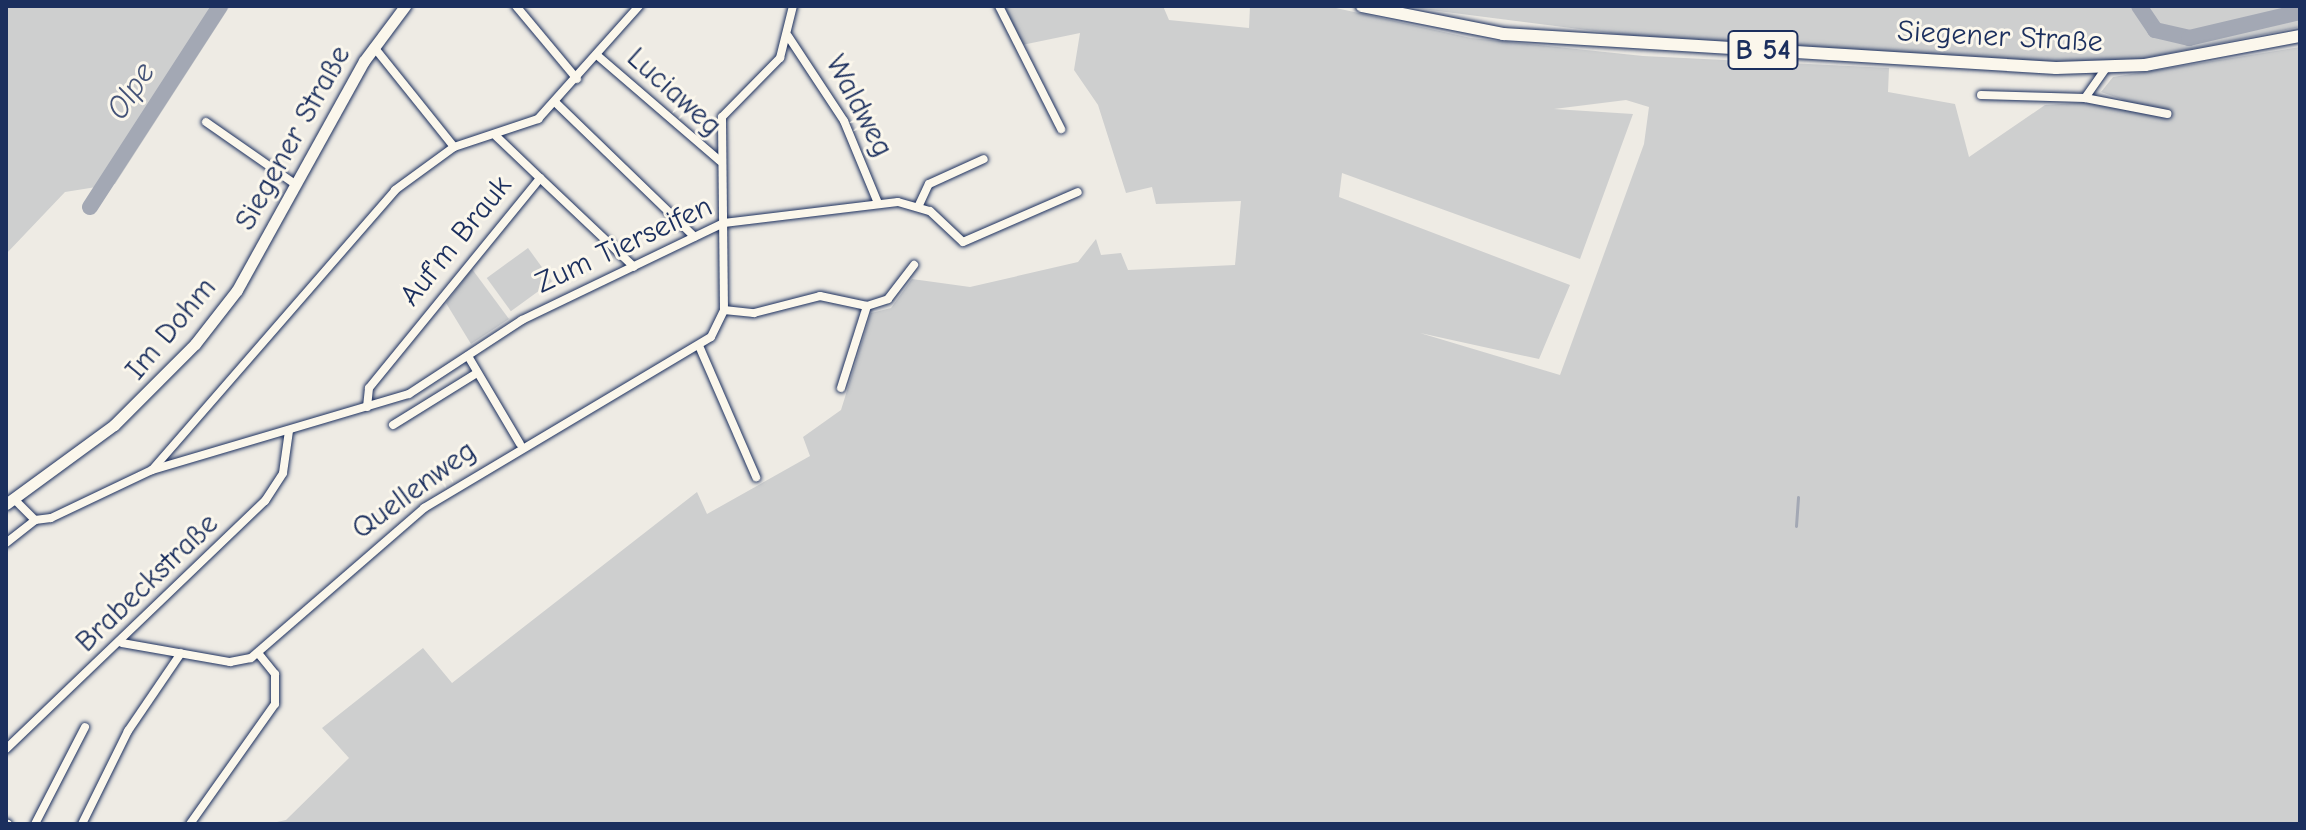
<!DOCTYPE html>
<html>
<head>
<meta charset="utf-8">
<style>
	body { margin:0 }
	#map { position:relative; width:2306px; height:830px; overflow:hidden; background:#eeebe4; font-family:"Comic Neue",sans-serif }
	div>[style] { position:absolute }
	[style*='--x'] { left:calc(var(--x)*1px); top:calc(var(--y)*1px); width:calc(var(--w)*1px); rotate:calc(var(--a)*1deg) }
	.green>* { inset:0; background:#cecfcf; transform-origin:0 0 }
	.stream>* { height:3px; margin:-1.5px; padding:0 1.5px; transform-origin:1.5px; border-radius:1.5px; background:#a3a8b4 }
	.river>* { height:16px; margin:-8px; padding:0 8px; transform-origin:8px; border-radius:8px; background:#a3a8b4 }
	.roads { filter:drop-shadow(0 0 2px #1b2f5e) drop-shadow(0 0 2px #1b2f5e) }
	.street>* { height:8px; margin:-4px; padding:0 4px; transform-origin:4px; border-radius:4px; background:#fbf7ec }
	.secondary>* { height:11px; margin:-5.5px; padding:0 5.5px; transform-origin:5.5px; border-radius:5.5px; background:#fbf7ec }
	.primary>* { height:12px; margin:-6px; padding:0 6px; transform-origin:6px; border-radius:6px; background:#fbf7ec }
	span { translate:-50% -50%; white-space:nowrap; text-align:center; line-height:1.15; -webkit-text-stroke:6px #fbf7ec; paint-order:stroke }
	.shield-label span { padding:2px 6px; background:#fbf7ec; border:2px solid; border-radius:6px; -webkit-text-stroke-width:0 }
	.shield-label { font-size:28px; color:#1b2f5e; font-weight:700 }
	.street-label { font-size:30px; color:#1b2f5e }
	.water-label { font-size:32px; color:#445378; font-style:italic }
	.frame { position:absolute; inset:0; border:8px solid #1b2f5e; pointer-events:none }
</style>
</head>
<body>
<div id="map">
	<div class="green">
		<div style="clip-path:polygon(6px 6px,230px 6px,115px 184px,65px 192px,6px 254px)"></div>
		<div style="clip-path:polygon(evenodd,1004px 6px,1163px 6px,1169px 20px,1249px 28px,1250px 6px,1327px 6px,1471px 38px,1643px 56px,1889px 68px,1888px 92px,1955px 104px,1969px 157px,2045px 105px,2124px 100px,2101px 92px,2113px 77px,2300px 47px,2300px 824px,268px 824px,286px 820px,349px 758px,322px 728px,423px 648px,452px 683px,697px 492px,707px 514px,810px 456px,803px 437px,841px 410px,871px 313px,891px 308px,912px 279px,970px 287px,1078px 262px,1096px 239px,1101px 255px,1121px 253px,1128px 270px,1235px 265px,1241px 201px,1156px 204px,1152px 187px,1126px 193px,1098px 105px,1074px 70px,1080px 33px,1022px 45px,1004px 6px,1626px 100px,1649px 107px,1644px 144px,1560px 375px,1420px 333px,1539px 359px,1570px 285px,1339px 197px,1342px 173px,1580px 259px,1633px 114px,1554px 109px,1626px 100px)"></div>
		<div style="clip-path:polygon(1399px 6px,2300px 6px,2300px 27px,2131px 61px,2069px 64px,1634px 36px)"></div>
		<div style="left:528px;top:248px;width:41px;height:51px;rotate:54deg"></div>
		<div style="clip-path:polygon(472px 269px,509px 319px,471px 344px,446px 303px)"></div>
	</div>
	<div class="stream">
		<div style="--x:1796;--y:526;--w:29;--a:-86"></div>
	</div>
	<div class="river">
		<div style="--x:2139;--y:6;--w:29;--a:56"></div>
		<div style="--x:2155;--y:30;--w:35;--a:13"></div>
		<div style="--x:2189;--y:38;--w:114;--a:-13.2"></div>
		<div style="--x:90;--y:207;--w:239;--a:-57.1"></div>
	</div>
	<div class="roads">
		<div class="street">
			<div style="--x:516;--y:6;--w:95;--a:50.1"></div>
			<div style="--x:999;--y:6;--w:138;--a:63.2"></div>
			<div style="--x:788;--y:36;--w:102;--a:56.6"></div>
			<div style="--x:844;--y:121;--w:89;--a:67.5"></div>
			<div style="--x:374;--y:47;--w:128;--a:51.3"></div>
			<div style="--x:598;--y:56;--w:161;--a:40.7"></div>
			<div style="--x:1981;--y:95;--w:104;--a:1.7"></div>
			<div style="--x:2085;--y:98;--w:84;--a:11"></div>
			<div style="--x:2085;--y:98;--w:37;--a:-55"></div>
			<div style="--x:555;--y:102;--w:194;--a:44"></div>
			<div style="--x:206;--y:122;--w:108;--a:34.9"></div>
			<div style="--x:496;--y:136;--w:61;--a:43.7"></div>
			<div style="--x:919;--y:205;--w:23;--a:-65"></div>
			<div style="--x:929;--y:184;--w:60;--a:-24.4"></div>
			<div style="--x:724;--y:310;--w:30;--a:6"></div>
			<div style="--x:754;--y:313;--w:68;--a:-14.4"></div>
			<div style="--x:820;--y:296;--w:48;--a:12"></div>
			<div style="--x:867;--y:306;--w:22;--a:-18"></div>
			<div style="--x:888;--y:299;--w:43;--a:-52.6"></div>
			<div style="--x:700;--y:348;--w:141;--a:66.5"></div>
			<div style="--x:468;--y:356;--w:102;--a:59.4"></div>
			<div style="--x:841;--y:388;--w:86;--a:-72.4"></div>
			<div style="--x:367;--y:407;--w:19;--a:-84"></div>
			<div style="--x:369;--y:388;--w:271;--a:-50.8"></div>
			<div style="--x:540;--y:178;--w:129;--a:43.4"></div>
			<div style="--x:393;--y:425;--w:99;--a:-31.8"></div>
			<div style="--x:152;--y:470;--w:371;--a:-49"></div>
			<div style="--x:395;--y:190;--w:73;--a:-36.1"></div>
			<div style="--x:454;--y:147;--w:89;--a:-18.4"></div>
			<div style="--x:538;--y:119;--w:152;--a:-48.2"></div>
			<div style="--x:14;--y:499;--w:30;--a:45"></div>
			<div style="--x:35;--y:520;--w:16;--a:-7"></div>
			<div style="--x:51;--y:518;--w:112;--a:-25.4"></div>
			<div style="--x:152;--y:470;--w:268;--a:-16.5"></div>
			<div style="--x:409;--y:394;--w:135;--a:-33.2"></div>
			<div style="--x:522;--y:320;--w:224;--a:-25.7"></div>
			<div style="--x:724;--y:223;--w:175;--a:-6.9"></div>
			<div style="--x:898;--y:202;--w:33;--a:16"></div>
			<div style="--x:930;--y:211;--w:45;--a:43.2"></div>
			<div style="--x:963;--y:242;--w:125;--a:-23.5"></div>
			<div style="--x:6;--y:543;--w:37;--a:-38"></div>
			<div style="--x:122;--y:643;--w:110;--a:10"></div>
			<div style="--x:230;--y:662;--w:21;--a:-11"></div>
			<div style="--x:251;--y:658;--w:229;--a:-40.9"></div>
			<div style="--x:424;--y:508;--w:334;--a:-30.8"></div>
			<div style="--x:711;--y:337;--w:30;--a:-64"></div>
			<div style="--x:724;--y:310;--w:193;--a:-90.6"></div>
			<div style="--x:722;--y:117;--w:83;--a:-45.5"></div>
			<div style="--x:780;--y:58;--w:54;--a:-76"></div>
			<div style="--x:6;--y:749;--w:359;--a:-43.8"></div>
			<div style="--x:265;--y:501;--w:33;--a:-57"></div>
			<div style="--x:283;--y:473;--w:42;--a:-81.9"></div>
			<div style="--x:6;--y:823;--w:2;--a:27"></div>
			<div style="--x:35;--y:824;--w:109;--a:-62.7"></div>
			<div style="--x:82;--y:824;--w:104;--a:-63.7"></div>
			<div style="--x:128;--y:731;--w:94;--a:-55.8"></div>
			<div style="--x:190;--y:824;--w:147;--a:-54.7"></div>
			<div style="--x:275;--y:704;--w:30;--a:-90"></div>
			<div style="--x:275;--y:674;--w:27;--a:-129"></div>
		</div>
		<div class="secondary">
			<div style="--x:6;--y:504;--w:134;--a:-36.2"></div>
			<div style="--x:114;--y:425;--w:115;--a:-45"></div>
			<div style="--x:195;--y:344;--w:68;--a:-52.1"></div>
			<div style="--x:237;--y:290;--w:262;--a:-61"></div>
			<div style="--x:364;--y:61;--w:69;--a:-53.3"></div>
		</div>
		<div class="primary">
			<div style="--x:1362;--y:6;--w:144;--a:11.2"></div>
			<div style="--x:1503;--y:34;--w:554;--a:3.52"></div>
			<div style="--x:2056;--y:68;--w:89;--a:-1.9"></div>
			<div style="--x:2145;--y:65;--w:158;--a:-10.6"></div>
		</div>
	</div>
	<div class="shield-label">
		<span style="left:1763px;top:50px">B 54</span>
	</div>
	<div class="street-label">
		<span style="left:2000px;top:37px;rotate:3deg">Siegener Straße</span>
		<span style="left:674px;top:92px;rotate:42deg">Luciaweg</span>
		<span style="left:859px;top:106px;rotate:62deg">Waldweg</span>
		<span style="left:293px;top:138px;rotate:-61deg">Siegener Straße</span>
		<span style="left:456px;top:241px;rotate:-51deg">Auf'm Brauk</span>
		<span style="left:624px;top:245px;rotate:-25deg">Zum Tierseifen</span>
		<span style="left:171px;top:329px;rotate:-50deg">Im Dohm</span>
		<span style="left:414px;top:490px;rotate:-36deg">Quellenweg</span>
		<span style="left:147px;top:583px;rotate:-44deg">Brabeckstraße</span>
	</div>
	<div class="water-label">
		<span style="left:131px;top:91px;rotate:-57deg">Olpe</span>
	</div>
	<div class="frame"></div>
</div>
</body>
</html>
